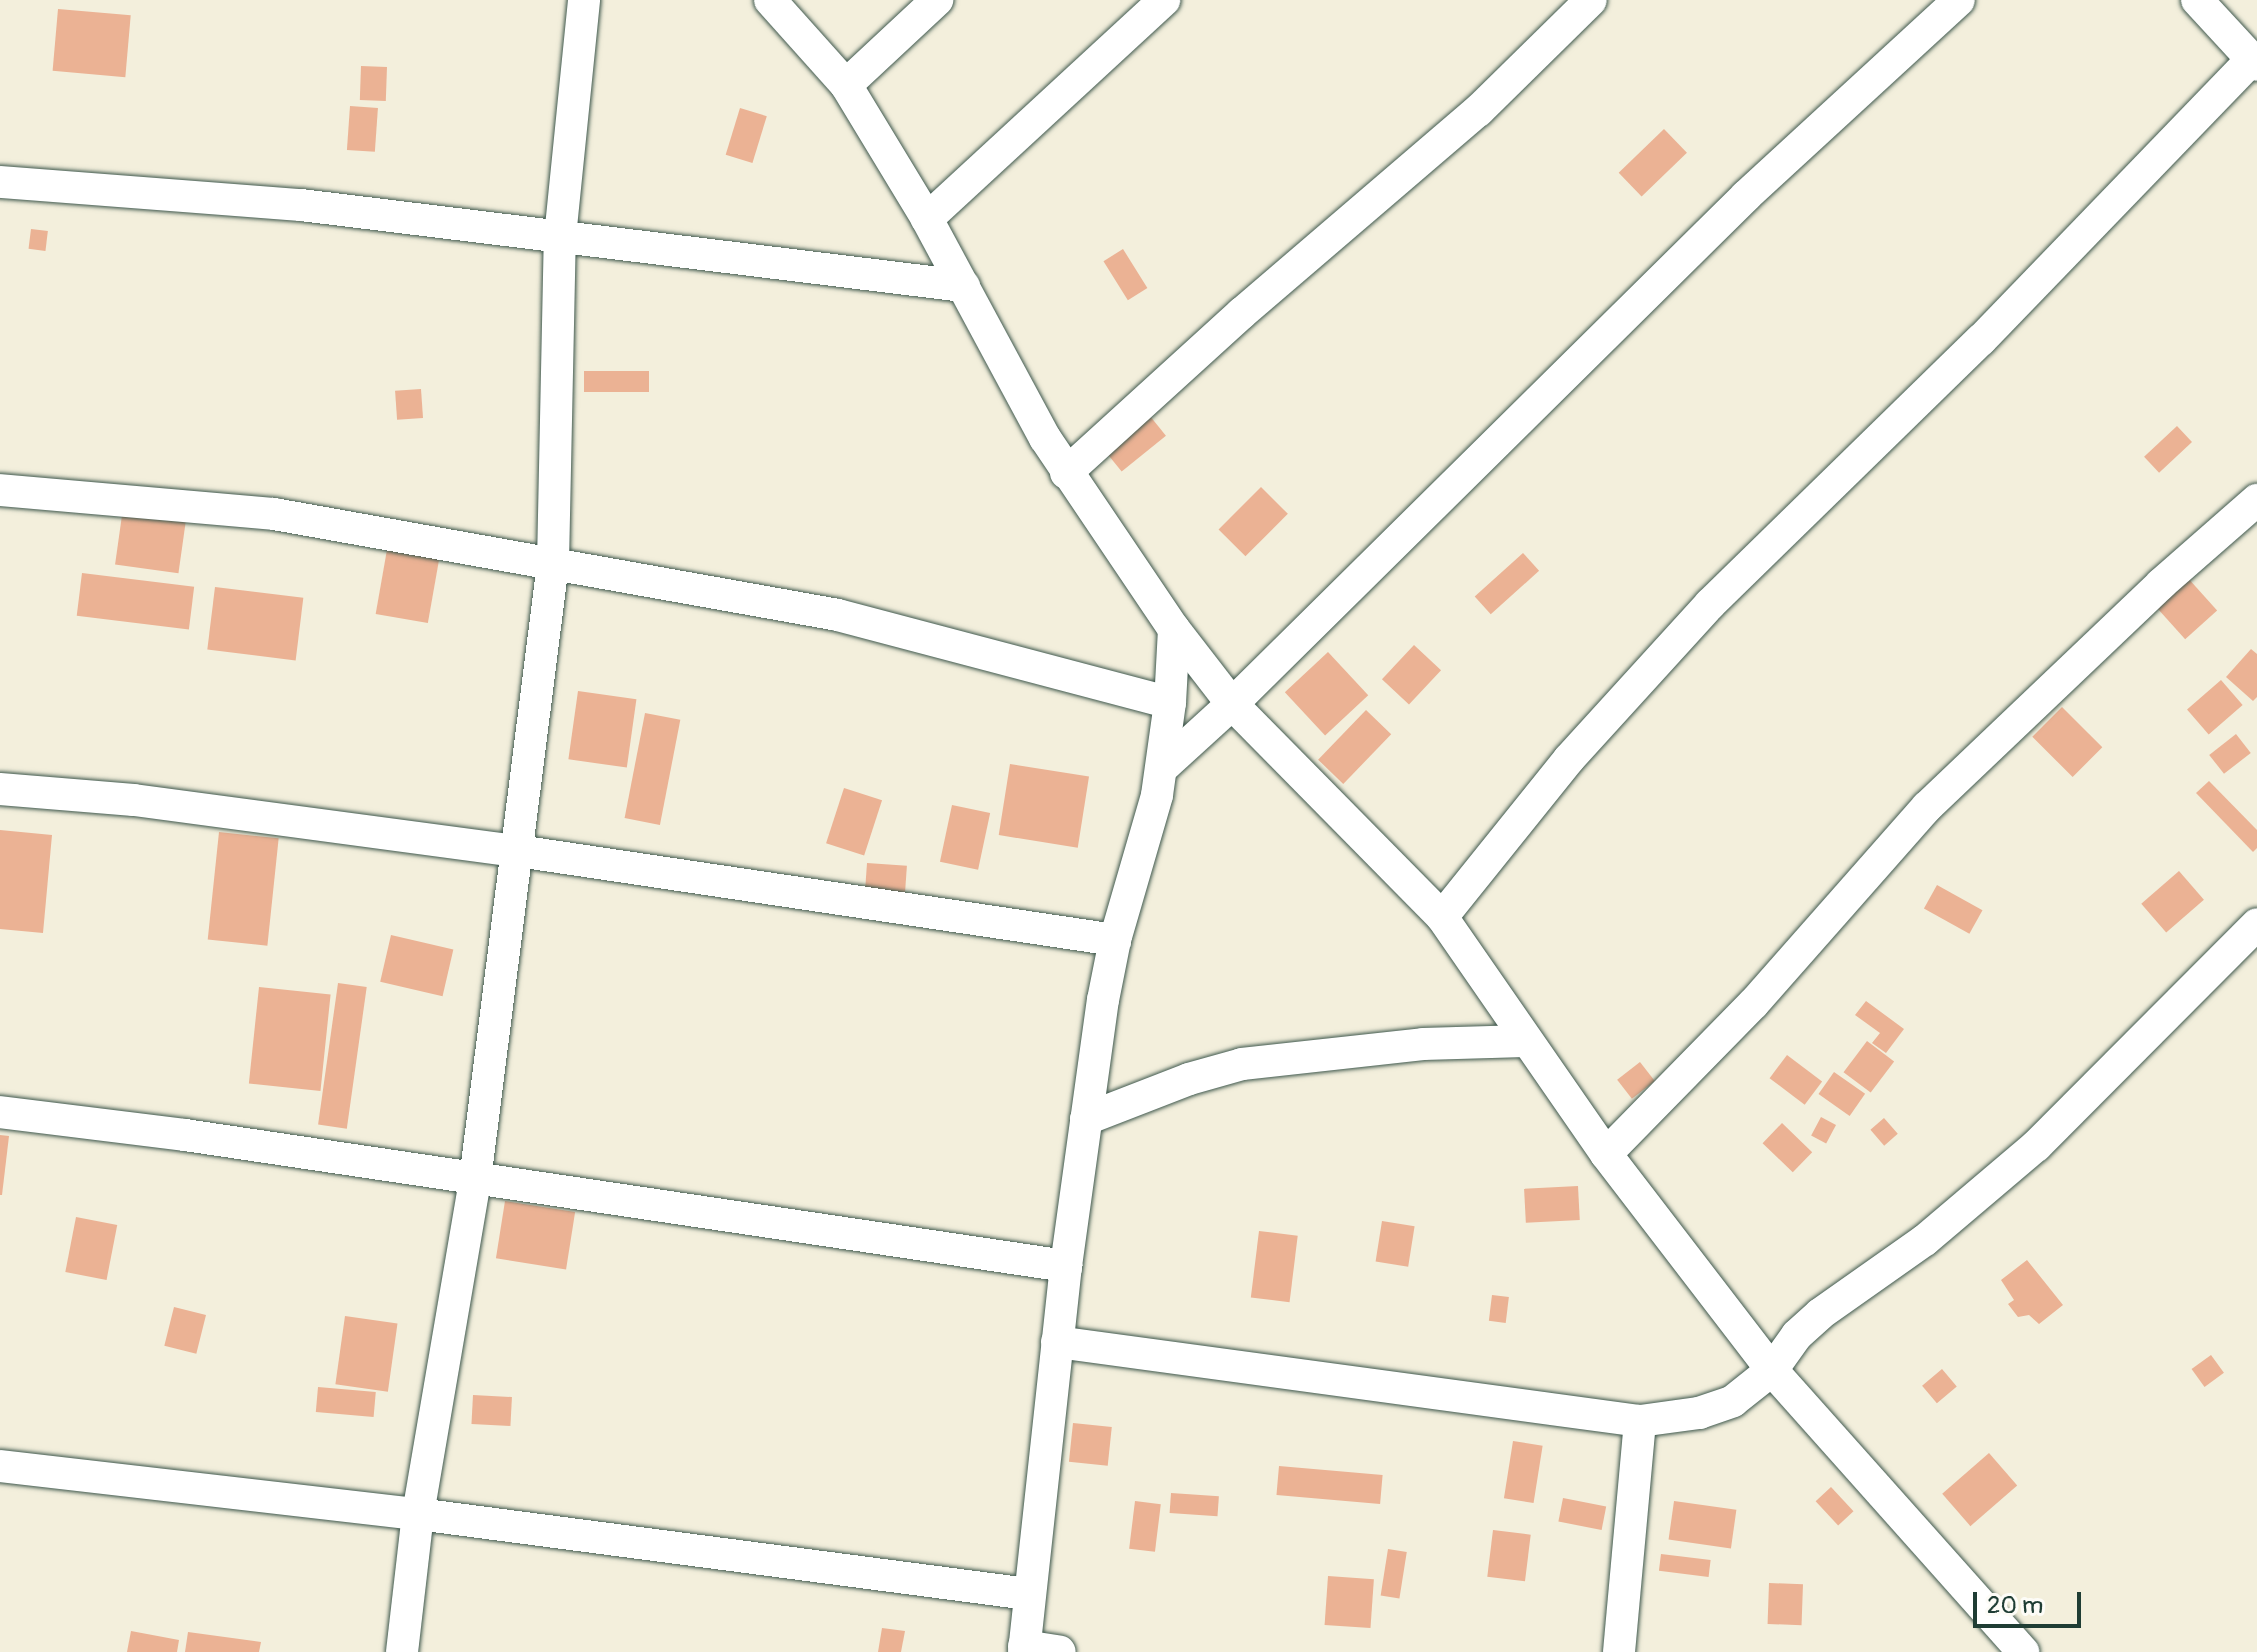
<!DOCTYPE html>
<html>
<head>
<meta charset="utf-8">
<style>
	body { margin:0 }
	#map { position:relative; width:2257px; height:1652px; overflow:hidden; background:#f3efdc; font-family:Pangolin,sans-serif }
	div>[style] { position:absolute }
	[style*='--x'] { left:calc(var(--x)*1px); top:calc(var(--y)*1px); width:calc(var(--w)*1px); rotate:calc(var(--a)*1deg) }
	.building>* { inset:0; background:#ebb294; transform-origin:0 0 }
	.roads { filter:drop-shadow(0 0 2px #3f584d) drop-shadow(0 0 2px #3f584d) }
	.minor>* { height:32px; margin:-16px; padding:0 16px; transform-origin:16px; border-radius:16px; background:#fff }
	span { translate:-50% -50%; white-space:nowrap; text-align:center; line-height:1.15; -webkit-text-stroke:6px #fdfcf7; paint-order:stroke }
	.scale { position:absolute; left:1973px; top:1592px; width:108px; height:36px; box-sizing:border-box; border:4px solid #1f3d34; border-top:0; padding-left:10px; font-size:24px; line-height:28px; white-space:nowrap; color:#1f3d34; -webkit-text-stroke:6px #fdfcf7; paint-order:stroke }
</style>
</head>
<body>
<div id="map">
	<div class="building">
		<div style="left:58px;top:9px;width:73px;height:62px;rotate:5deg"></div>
		<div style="left:361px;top:66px;width:26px;height:34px;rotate:2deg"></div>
		<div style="left:350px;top:106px;width:28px;height:44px;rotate:4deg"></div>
		<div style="left:740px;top:108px;width:28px;height:49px;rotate:17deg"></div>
		<div style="left:1664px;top:129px;width:33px;height:63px;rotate:46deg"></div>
		<div style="left:31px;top:229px;width:17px;height:20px;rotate:7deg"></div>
		<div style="left:1123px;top:249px;width:46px;height:23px;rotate:58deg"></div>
		<div style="left:584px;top:371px;width:65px;height:21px"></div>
		<div style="left:421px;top:389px;width:29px;height:26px;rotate:86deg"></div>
		<div style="left:1137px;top:400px;width:46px;height:57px;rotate:51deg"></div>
		<div style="left:2177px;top:426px;width:22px;height:45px;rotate:47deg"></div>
		<div style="left:1261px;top:487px;width:38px;height:60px;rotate:45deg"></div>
		<div style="left:123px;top:508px;width:64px;height:57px;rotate:8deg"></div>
		<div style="left:388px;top:544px;width:53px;height:71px;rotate:10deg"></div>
		<div style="left:1523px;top:553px;width:24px;height:65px;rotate:48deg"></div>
		<div style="left:82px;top:573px;width:113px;height:43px;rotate:7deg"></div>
		<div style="left:2187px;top:577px;width:45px;height:43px;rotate:48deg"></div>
		<div style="left:215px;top:587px;width:89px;height:63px;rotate:7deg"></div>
		<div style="left:1414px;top:645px;width:37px;height:47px;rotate:43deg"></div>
		<div style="clip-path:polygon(2251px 649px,2257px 654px,2257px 697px,2253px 701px,2226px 677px)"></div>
		<div style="left:1328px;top:652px;width:59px;height:59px;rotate:47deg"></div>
		<div style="left:2221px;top:680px;width:33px;height:45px;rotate:49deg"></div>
		<div style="left:578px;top:691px;width:59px;height:69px;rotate:8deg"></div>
		<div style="left:2062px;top:707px;width:57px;height:42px;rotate:45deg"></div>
		<div style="left:1366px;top:710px;width:35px;height:69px;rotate:44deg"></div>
		<div style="left:645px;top:713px;width:36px;height:107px;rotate:11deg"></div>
		<div style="left:2236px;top:734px;width:24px;height:34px;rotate:52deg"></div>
		<div style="left:1010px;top:764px;width:80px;height:72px;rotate:9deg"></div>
		<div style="clip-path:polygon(2209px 781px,2257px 830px,2257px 848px,2253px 852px,2196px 793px)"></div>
		<div style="left:844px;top:788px;width:40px;height:58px;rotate:18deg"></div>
		<div style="left:952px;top:805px;width:39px;height:58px;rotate:12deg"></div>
		<div style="clip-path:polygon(0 830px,52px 835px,43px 933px,0 929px)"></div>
		<div style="left:219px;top:832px;width:60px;height:108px;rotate:6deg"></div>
		<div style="left:867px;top:863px;width:40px;height:34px;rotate:4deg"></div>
		<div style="left:2179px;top:871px;width:38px;height:50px;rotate:49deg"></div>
		<div style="left:1937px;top:885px;width:52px;height:27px;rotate:29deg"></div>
		<div style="left:391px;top:935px;width:64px;height:48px;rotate:13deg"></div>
		<div style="left:338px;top:983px;width:29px;height:143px;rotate:8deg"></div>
		<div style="left:259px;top:987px;width:72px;height:97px;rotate:6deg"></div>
		<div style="clip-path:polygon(1866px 1001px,1904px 1029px,1886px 1053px,1872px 1043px,1880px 1033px,1855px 1015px)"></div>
		<div style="left:1867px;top:1041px;width:34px;height:39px;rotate:37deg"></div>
		<div style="left:1787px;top:1055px;width:44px;height:29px;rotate:37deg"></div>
		<div style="left:1640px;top:1062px;width:24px;height:29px;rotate:52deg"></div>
		<div style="left:1834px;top:1072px;width:38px;height:27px;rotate:35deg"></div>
		<div style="left:1821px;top:1117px;width:17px;height:21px;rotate:28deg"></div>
		<div style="left:1884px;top:1118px;width:21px;height:18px;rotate:49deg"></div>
		<div style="left:1782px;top:1123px;width:42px;height:28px;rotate:44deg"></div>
		<div style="clip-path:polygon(0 1135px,9px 1136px,2px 1195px,0 1195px)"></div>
		<div style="left:1578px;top:1186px;width:34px;height:54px;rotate:87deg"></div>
		<div style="left:505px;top:1201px;width:71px;height:58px;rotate:9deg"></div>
		<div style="left:76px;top:1217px;width:42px;height:56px;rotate:11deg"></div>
		<div style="left:1382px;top:1221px;width:33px;height:41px;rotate:9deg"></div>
		<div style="left:1259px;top:1231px;width:39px;height:67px;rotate:7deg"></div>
		<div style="clip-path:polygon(2027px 1260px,2063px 1305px,2039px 1324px,2029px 1315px,2018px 1317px,2008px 1304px,2014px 1300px,2001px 1280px)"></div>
		<div style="left:1492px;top:1295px;width:17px;height:26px;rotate:7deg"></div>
		<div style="left:174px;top:1307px;width:33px;height:40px;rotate:14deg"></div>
		<div style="left:345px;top:1316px;width:53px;height:69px;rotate:8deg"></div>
		<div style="left:2211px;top:1355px;width:22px;height:24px;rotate:54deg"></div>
		<div style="left:1942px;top:1369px;width:23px;height:26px;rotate:50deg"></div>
		<div style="left:318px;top:1387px;width:58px;height:25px;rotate:5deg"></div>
		<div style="left:473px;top:1395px;width:39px;height:29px;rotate:3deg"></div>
		<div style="left:1073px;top:1423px;width:39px;height:39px;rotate:6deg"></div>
		<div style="left:1513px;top:1441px;width:30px;height:58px;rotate:9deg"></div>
		<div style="left:1989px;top:1453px;width:43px;height:62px;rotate:49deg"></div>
		<div style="left:1279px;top:1466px;width:104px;height:29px;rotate:5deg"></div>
		<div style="left:1831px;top:1487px;width:33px;height:21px;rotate:47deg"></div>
		<div style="left:1171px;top:1493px;width:48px;height:20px;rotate:4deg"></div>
		<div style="left:1563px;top:1498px;width:44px;height:24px;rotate:11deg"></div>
		<div style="left:1135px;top:1501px;width:26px;height:48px;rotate:7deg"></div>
		<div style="left:1674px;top:1501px;width:63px;height:39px;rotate:8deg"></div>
		<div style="left:1493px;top:1530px;width:38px;height:47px;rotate:7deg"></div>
		<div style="left:1388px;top:1549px;width:19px;height:47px;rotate:9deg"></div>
		<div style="left:1661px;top:1554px;width:50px;height:17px;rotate:7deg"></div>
		<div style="left:1328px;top:1576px;width:46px;height:49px;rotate:4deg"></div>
		<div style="left:1769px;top:1583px;width:34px;height:41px;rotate:2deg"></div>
		<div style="clip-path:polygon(882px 1628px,905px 1631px,901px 1652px,878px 1652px)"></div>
		<div style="clip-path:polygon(131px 1631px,179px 1640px,177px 1652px,127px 1652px)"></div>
		<div style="clip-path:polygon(188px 1632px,261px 1642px,259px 1652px,185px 1652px)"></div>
	</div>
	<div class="roads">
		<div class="minor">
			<div style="--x:770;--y:0;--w:114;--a:48.2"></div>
			<div style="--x:846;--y:85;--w:157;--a:58.8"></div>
			<div style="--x:927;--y:219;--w:249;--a:61.7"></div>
			<div style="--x:1045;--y:438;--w:230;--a:56"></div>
			<div style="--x:1174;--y:629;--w:95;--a:52.3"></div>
			<div style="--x:1232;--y:704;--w:299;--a:45.4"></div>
			<div style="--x:1442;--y:917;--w:288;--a:55.3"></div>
			<div style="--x:1606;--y:1154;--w:272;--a:52.5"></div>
			<div style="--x:1772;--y:1370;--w:378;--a:48.3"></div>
			<div style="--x:2197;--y:0;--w:88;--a:47.3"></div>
			<div style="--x:846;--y:85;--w:125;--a:-43"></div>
			<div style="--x:0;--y:182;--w:302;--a:4.4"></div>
			<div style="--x:301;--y:205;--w:668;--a:6.97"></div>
			<div style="--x:927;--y:219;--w:323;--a:-42.7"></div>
			<div style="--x:1066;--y:473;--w:238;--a:-42.3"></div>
			<div style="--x:1242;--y:313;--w:311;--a:-40.6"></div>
			<div style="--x:1478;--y:111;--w:158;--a:-44.5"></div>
			<div style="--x:0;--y:490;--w:275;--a:5"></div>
			<div style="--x:274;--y:514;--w:573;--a:10.15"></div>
			<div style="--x:838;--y:615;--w:343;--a:14.8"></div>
			<div style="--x:1162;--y:768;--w:95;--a:-42.4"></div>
			<div style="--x:1232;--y:704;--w:723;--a:-44.66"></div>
			<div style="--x:1746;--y:196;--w:289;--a:-42.6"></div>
			<div style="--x:0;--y:789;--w:134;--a:4.7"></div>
			<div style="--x:134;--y:800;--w:387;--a:7.6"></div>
			<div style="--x:518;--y:851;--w:604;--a:8.48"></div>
			<div style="--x:1442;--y:917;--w:203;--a:-51.2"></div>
			<div style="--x:1569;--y:759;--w:210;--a:-47.7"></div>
			<div style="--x:1710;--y:604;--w:378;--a:-44.3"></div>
			<div style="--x:1981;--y:340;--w:390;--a:-46"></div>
			<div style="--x:0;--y:1112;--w:186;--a:7.1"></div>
			<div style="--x:185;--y:1135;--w:891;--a:8.46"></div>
			<div style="--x:1086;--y:1119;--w:110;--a:-21.2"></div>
			<div style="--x:1189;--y:1079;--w:55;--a:-15.8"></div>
			<div style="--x:1242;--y:1064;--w:182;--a:-6.3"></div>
			<div style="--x:1423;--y:1044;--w:102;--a:-1.7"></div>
			<div style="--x:1606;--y:1154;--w:211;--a:-45.6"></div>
			<div style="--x:1754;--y:1003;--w:261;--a:-48.6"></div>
			<div style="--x:1927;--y:807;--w:323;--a:-43.6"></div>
			<div style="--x:2161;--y:584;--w:128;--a:-41.2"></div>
			<div style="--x:1057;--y:1342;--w:588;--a:7.72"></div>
			<div style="--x:1640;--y:1421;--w:60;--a:-7.7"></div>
			<div style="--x:1699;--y:1413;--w:36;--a:-19"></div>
			<div style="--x:1733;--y:1401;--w:50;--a:-38.5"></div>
			<div style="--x:1772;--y:1370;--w:43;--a:-54.5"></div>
			<div style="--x:1797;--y:1335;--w:31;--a:-42"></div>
			<div style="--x:1820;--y:1314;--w:128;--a:-35.2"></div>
			<div style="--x:1925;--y:1240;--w:145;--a:-40.3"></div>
			<div style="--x:2036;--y:1146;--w:313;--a:-45.1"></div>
			<div style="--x:0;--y:1466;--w:421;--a:6.6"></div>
			<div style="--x:418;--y:1514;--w:615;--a:7.47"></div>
			<div style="--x:1024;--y:1646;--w:36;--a:9"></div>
			<div style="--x:402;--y:1652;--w:139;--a:-83.4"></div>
			<div style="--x:418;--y:1514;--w:339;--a:-80.3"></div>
			<div style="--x:475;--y:1180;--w:622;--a:-82.79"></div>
			<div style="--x:553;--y:563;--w:326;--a:-88.8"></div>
			<div style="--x:560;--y:237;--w:238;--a:-84.2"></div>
			<div style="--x:1024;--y:1652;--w:388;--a:-83.8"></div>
			<div style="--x:1066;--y:1266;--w:269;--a:-82.1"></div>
			<div style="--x:1103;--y:1000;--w:61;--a:-78.7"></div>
			<div style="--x:1115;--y:940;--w:151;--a:-73.8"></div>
			<div style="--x:1157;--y:795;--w:93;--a:-82"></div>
			<div style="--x:1170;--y:703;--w:74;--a:-86.9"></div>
			<div style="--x:1619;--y:1652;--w:232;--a:-84.8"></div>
		</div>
	</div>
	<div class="scale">20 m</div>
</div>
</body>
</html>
